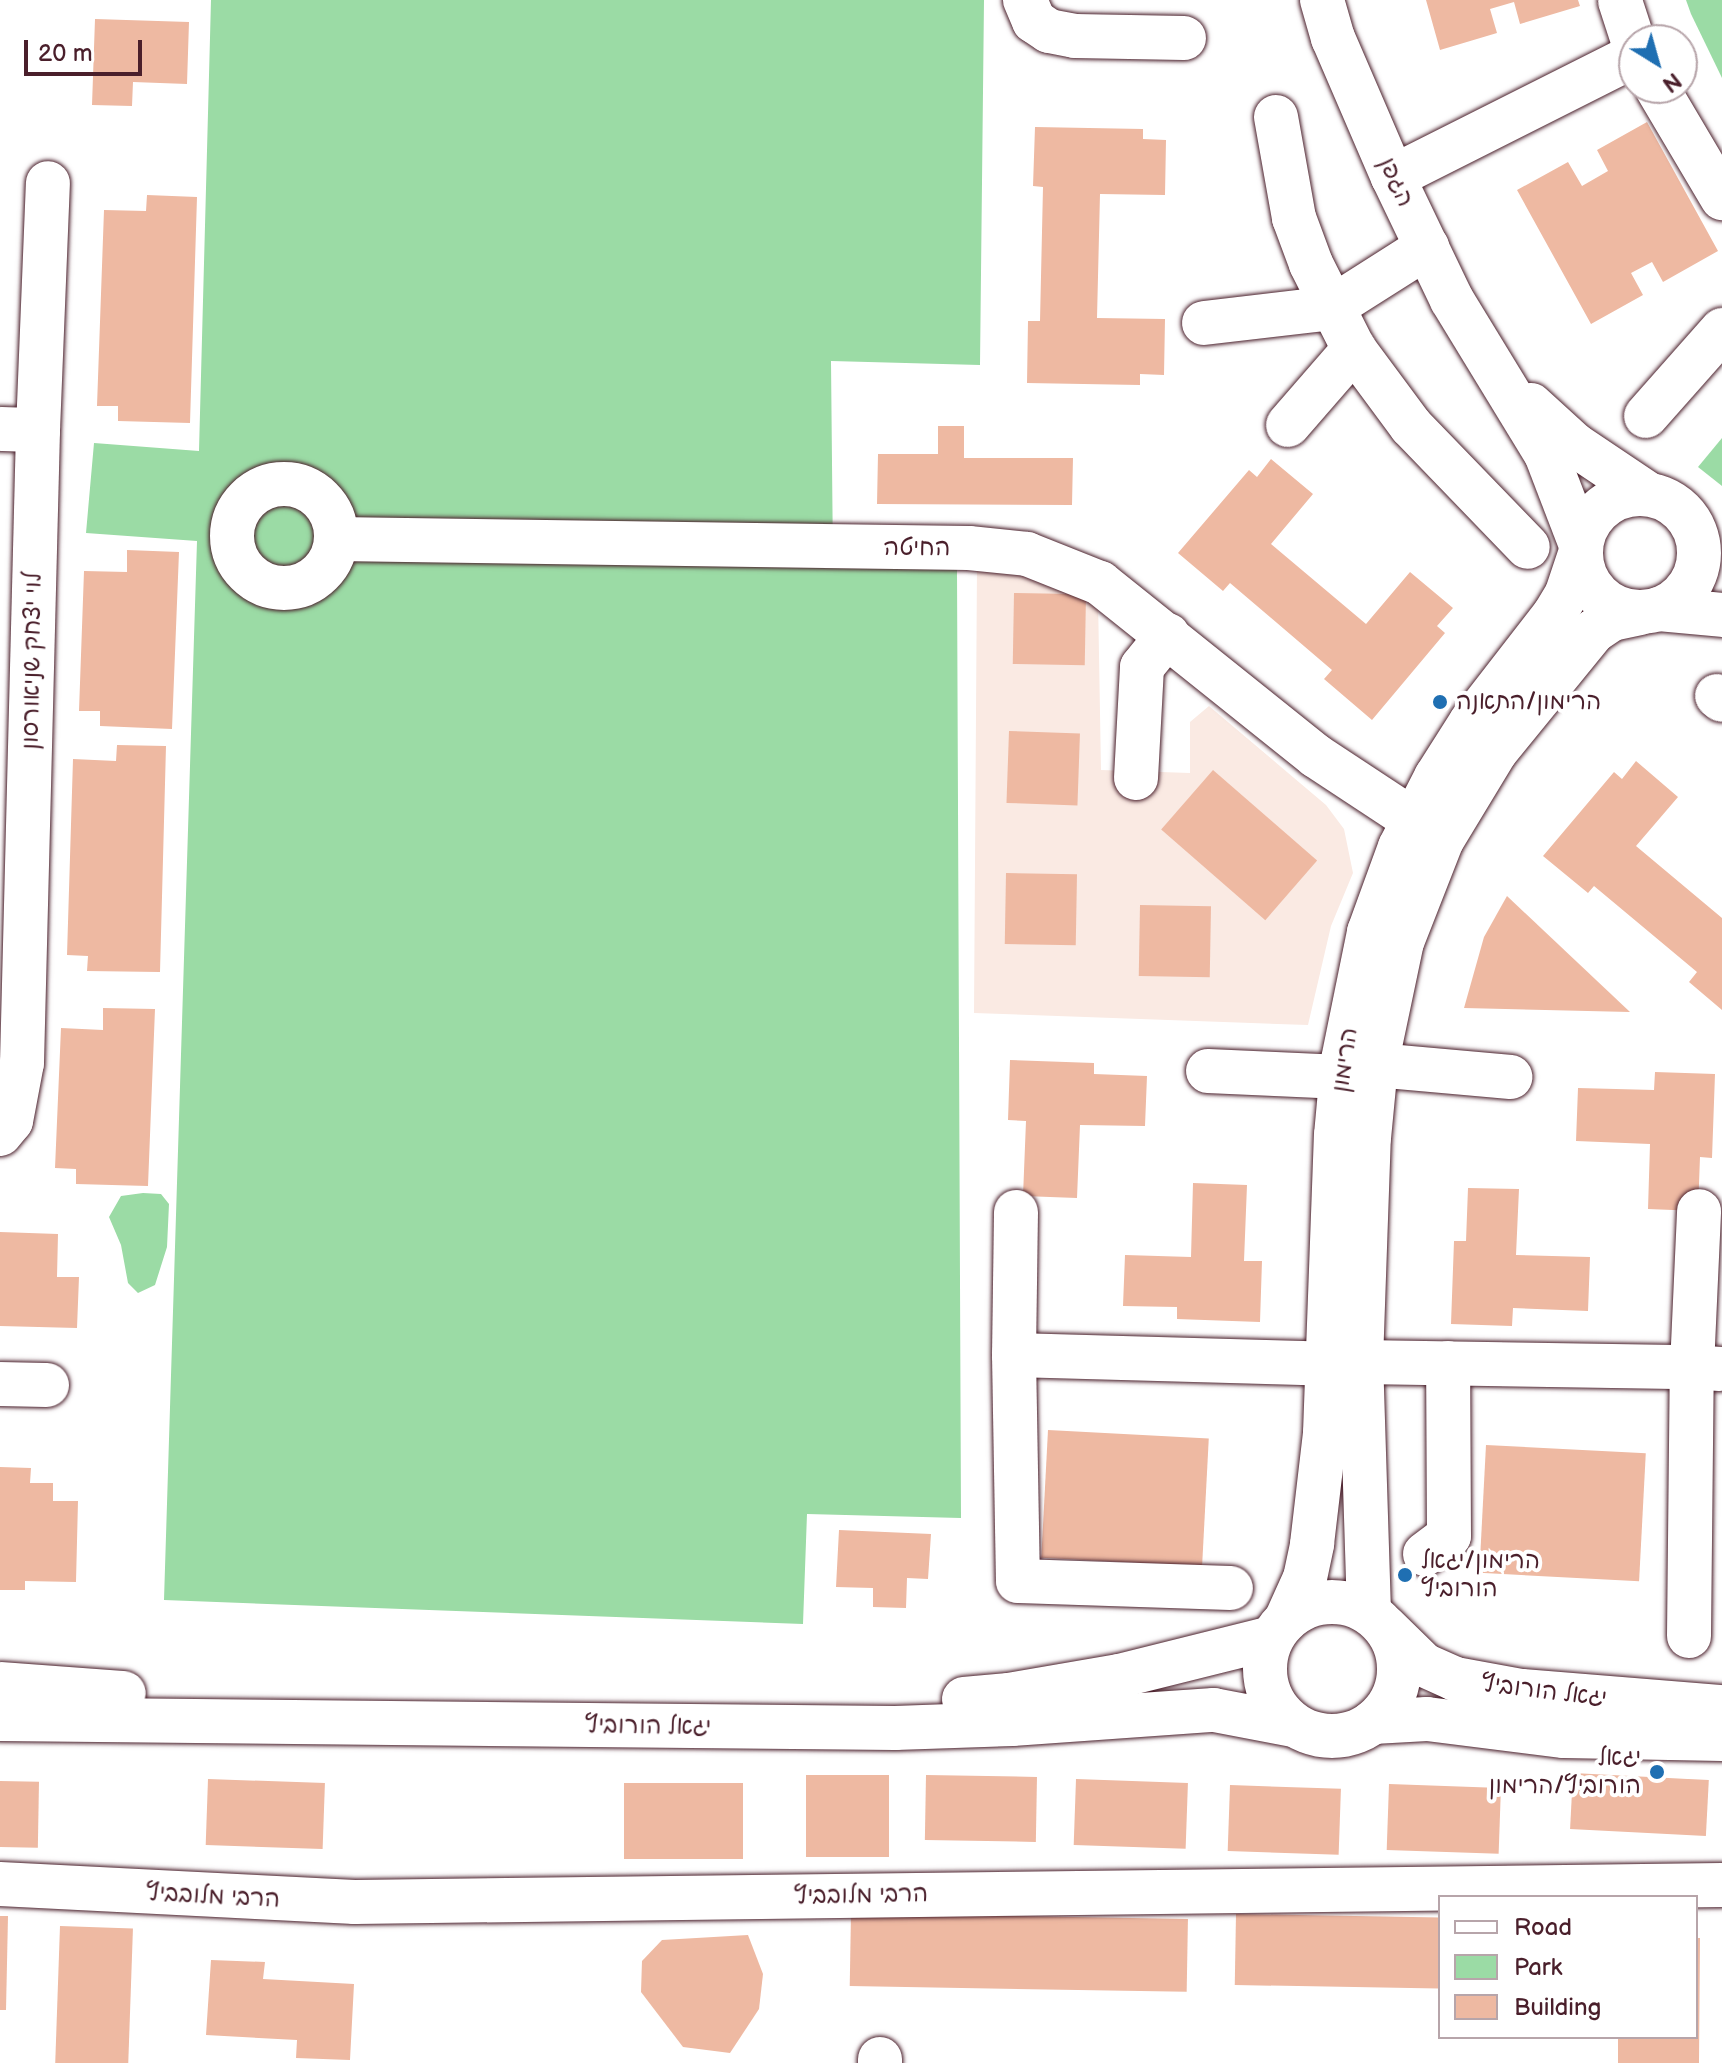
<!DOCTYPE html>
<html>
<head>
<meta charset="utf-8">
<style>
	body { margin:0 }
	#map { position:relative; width:1722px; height:2063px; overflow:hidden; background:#fff; font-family:"Balsamiq Sans","Playpen Sans Hebrew",sans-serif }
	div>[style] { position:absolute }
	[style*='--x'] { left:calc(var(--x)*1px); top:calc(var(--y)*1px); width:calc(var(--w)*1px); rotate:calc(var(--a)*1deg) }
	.built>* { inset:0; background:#faeae3 }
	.green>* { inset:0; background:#9bdba5 }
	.building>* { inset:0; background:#eeb9a2; transform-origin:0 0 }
	.roads { filter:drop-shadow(0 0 2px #4a1f2b) drop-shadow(0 0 2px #4a1f2b) }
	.minor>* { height:44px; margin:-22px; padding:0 22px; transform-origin:22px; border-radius:22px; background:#fff }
	.minor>.ring { margin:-22px; padding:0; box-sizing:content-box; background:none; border:44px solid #fff; border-radius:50% }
	.major>* { height:44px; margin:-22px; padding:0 22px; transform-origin:22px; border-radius:22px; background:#fff }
	.major>.ring { margin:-22px; padding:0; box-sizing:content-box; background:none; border:44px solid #fff; border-radius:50% }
	.dots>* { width:22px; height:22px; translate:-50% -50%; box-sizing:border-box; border:4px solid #fff; border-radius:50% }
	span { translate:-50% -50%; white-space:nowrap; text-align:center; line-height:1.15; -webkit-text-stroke:8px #fff; paint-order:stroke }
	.street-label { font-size:24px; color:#4a1f2b }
	.poi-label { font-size:24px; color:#4a1f2b }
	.left { translate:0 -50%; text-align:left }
	.right { translate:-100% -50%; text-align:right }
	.legend { position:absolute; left:1438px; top:1895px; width:260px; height:144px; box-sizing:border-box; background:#fff; border:2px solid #b7a5aa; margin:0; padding:10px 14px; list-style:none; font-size:24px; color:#4a1f2b }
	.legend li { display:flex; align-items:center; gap:16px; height:40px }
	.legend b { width:40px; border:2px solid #b7a5aa }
	.north { position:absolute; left:1618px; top:24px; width:80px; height:80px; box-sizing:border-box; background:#fff; border:2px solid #b7a5aa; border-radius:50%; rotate:143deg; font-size:22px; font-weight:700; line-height:32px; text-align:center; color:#4a1f2b }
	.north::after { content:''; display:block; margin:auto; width:28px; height:36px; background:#1f6fb2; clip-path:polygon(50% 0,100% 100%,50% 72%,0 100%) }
	.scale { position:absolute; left:24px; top:40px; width:118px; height:36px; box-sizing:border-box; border:4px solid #4a1f2b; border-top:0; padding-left:10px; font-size:24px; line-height:28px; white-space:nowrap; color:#4a1f2b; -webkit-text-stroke:6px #fff; paint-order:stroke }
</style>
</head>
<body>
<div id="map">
	<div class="built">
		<div style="clip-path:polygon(977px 564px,1067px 579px,1098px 597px,1101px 770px,1190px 773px,1190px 722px,1209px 706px,1326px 805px,1344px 829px,1353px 873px,1331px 926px,1308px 1025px,974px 1013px)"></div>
	</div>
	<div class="green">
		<div style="clip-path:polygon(211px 0,984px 0,980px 365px,831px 361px,833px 562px,957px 569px,961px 1518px,807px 1514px,803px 1624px,164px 1600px,197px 541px,86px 533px,94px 443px,199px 451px)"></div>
		<div style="clip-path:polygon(1686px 0,1722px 0,1722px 78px,1691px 14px)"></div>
		<div style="clip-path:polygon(1722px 438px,1722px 486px,1698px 467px)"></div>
		<div style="clip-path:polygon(143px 1193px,161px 1194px,169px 1204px,167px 1247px,155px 1285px,138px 1293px,128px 1283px,121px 1245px,109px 1217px,121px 1196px)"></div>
	</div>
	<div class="building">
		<div style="clip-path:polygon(1426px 0,1578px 0,1580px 6px,1520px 24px,1514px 2px,1490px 9px,1497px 33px,1440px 50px)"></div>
		<div style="clip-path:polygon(95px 19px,189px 22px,187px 84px,133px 82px,132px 106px,92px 105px)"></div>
		<div style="clip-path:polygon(1647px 122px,1718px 251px,1663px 282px,1652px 262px,1631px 273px,1643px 295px,1591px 324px,1517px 190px,1568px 162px,1582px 186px,1608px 171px,1597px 150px)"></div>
		<div style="clip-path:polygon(1035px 127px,1143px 129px,1143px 139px,1166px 140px,1165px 195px,1100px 194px,1097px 318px,1165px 319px,1164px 375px,1140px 374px,1140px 385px,1027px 383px,1028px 321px,1040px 321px,1043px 187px,1033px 186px)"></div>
		<div style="clip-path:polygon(147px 195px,197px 197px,190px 423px,118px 421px,118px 406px,97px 406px,104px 210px,146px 211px)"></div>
		<div style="clip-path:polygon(938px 426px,964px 426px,964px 458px,1073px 458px,1072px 505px,877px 504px,878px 454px,938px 454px)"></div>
		<div style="clip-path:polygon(1271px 459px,1313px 494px,1271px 544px,1366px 624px,1410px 572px,1453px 608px,1437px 626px,1445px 633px,1372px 720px,1324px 679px,1332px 670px,1230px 583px,1223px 591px,1178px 553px,1249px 470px,1257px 477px)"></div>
		<div style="clip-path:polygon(127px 550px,179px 552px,172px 729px,100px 726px,100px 711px,79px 711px,84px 571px,127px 572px)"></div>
		<div style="left:1014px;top:593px;width:72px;height:71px;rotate:1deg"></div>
		<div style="left:1009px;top:731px;width:71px;height:72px;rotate:2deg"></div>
		<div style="clip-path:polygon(117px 745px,166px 746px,160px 972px,87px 971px,88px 956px,67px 955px,73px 759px,116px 761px)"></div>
		<div style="clip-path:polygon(1636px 761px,1678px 797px,1636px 846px,1722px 918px,1722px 1010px,1689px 982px,1697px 972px,1594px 886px,1588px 893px,1543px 856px,1614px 772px,1622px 779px)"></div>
		<div style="left:1213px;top:770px;width:138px;height:79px;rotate:41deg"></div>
		<div style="left:1006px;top:873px;width:71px;height:71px;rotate:1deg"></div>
		<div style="clip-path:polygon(1507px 896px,1630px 1012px,1464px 1008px,1484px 937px)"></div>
		<div style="left:1140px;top:905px;width:71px;height:71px;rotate:1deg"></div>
		<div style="clip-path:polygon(103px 1008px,155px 1009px,148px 1186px,76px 1184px,76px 1169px,55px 1168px,61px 1028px,103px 1030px)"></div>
		<div style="clip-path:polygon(1010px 1060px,1094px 1063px,1094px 1074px,1147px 1076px,1145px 1126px,1080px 1125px,1077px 1198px,1023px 1196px,1026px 1121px,1008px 1120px)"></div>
		<div style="clip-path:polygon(1655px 1072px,1715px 1074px,1712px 1158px,1700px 1157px,1698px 1211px,1648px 1209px,1650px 1144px,1576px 1141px,1578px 1088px,1654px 1090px)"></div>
		<div style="clip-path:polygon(1193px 1183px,1247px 1185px,1244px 1261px,1262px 1261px,1260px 1322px,1177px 1319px,1177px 1307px,1123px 1306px,1125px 1255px,1191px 1257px)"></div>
		<div style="clip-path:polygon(1468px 1188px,1519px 1189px,1516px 1255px,1590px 1257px,1588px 1311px,1513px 1308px,1512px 1326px,1451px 1324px,1454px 1241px,1466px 1241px)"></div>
		<div style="clip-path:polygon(0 1232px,58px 1234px,57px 1277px,79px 1277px,77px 1328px,0 1326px)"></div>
		<div style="left:1048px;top:1430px;width:161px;height:128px;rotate:3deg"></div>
		<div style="left:1486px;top:1445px;width:160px;height:128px;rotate:3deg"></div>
		<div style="clip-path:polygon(0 1467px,31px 1468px,30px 1483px,53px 1483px,53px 1501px,78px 1501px,76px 1582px,25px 1581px,25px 1590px,0 1590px)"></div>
		<div style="clip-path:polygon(839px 1530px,931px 1534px,928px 1579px,907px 1578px,906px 1608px,873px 1607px,873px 1588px,836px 1587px)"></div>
		<div style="left:1573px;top:1773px;width:136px;height:56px;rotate:3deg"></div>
		<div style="left:806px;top:1775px;width:83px;height:82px"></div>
		<div style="left:926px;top:1775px;width:111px;height:65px;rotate:1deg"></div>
		<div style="left:208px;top:1779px;width:117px;height:66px;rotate:2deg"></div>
		<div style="left:1076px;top:1779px;width:112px;height:66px;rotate:2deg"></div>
		<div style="left:0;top:1781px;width:39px;height:66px;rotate:1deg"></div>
		<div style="left:624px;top:1783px;width:119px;height:76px"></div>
		<div style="left:1389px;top:1784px;width:112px;height:66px;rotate:2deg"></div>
		<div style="left:1230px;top:1785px;width:111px;height:66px;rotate:2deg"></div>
		<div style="left:851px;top:1913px;width:337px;height:73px;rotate:1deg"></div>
		<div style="left:1236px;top:1914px;width:204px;height:71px;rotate:1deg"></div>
		<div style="clip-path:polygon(0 1916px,8px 1916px,6px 2010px,0 2010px)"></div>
		<div style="left:60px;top:1926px;width:73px;height:137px;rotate:2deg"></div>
		<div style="clip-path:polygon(748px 1935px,763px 1974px,759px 2009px,730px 2053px,683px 2047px,641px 1992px,642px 1961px,662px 1940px)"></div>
		<div style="clip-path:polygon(1696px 1938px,1700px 1938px,1699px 2063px,1618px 2063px,1618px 2037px,1696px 2037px)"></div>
		<div style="clip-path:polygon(211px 1960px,265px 1962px,263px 1979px,354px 1984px,350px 2060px,296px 2058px,297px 2040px,206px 2035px)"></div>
	</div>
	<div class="roads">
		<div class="minor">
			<div style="--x:1025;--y:0;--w:23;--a:67"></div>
			<div style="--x:1034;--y:21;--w:18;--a:34"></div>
			<div style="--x:1049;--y:31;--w:26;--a:11"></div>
			<div style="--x:1075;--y:36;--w:109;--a:1.1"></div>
			<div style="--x:1322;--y:0;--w:40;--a:74"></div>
			<div style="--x:1333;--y:38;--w:151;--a:66.7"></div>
			<div style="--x:1393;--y:177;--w:136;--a:64.4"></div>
			<div style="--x:1452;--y:300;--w:180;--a:58.6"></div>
			<div style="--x:1546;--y:454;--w:97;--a:69"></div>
			<div style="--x:1620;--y:1;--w:45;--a:72"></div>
			<div style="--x:1657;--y:88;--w:128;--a:59.4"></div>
			<div style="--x:1276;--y:117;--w:103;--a:79.9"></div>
			<div style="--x:1294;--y:218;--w:49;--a:69.7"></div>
			<div style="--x:1311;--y:264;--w:95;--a:63.2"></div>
			<div style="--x:1354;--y:349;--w:96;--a:53.5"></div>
			<div style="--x:1411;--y:426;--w:168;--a:46"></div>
			<div style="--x:1393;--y:177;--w:270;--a:-26.7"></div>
			<div style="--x:1204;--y:323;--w:128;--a:-6.7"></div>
			<div style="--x:1331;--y:308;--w:114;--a:-32.4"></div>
			<div style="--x:1531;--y:405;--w:59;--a:42.3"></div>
			<div style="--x:1575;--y:445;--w:88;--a:33.9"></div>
			<div style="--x:1646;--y:416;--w:115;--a:-48.5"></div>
			<div style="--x:1288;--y:425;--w:101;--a:-49"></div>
			<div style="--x:0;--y:429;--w:38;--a:2"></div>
			<div class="ring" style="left:232px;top:484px;width:60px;height:60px"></div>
			<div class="ring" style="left:1581px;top:494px;width:74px;height:74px"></div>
			<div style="--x:336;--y:539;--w:633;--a:0.81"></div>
			<div style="--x:969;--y:548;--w:58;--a:5.9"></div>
			<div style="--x:1027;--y:554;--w:79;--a:21.7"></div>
			<div style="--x:1100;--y:583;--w:277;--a:38.7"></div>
			<div style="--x:1316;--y:756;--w:116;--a:33.4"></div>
			<div style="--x:1659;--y:609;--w:63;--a:5.4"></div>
			<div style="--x:1717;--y:696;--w:6;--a:39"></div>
			<div style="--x:1136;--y:778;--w:111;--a:-86.9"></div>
			<div style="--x:1142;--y:667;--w:41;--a:-50.9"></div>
			<div style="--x:1376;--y:1065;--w:135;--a:5.1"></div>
			<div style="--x:1208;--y:1071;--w:134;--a:2.6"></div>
			<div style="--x:0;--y:1134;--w:17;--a:-50"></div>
			<div style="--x:11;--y:1121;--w:59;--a:-79.3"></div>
			<div style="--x:22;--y:1063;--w:633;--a:-88.55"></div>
			<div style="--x:38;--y:430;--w:247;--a:-87.7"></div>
			<div style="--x:1016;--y:1212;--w:143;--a:90.8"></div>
			<div style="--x:1014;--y:1355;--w:315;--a:1.6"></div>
			<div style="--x:1014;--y:1355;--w:226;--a:89"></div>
			<div style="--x:1018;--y:1581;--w:213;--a:1.9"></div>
			<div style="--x:1361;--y:1362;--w:331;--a:0.9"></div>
			<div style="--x:1692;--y:1367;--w:156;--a:-87.4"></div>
			<div style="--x:0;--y:1384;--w:47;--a:1.2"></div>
			<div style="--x:1425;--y:1554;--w:30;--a:-37"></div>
			<div style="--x:1449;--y:1536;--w:173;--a:-90.3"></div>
			<div style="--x:1369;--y:1612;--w:250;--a:-91.8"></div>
			<div style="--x:1361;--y:1362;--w:224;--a:-88"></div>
			<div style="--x:1369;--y:1138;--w:73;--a:-84.5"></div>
			<div style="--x:1376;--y:1065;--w:126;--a:-78.1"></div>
			<div style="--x:1402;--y:942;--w:110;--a:-68.6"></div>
			<div style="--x:1442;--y:840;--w:104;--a:-58.8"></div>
			<div style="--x:1496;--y:751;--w:155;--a:-50.8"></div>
			<div style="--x:1594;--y:631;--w:22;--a:-34"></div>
			<div style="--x:1612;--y:619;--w:29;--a:-12"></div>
			<div style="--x:1286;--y:1620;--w:46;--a:-65.7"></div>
			<div style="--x:1305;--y:1578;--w:35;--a:-78"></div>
			<div style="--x:1312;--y:1544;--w:112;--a:-83.3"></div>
			<div style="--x:1325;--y:1433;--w:298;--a:-87.9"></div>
			<div style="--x:1336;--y:1135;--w:75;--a:-84.7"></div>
			<div style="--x:1343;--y:1060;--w:131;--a:-78.5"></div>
			<div style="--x:1369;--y:932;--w:90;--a:-70"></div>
			<div style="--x:1400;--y:847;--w:79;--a:-62.8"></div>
			<div style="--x:1436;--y:777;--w:65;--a:-57.5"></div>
			<div style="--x:1471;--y:722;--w:135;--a:-52.2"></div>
			<div style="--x:1554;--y:615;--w:26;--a:-59"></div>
			<div style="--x:1567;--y:593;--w:41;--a:-71.6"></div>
			<div style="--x:1689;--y:1636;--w:269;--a:-89.4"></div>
			<div style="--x:1692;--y:1367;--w:28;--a:4"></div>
			<div style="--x:0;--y:1884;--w:355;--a:2.9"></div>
			<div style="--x:355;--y:1902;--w:1367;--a:-0.71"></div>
			<div style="--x:880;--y:2063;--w:4;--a:-90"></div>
		</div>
		<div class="major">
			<div class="ring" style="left:1265px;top:1602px;width:90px;height:90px"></div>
			<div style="--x:1385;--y:1627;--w:54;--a:44.3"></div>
			<div style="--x:1424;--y:1665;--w:34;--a:24"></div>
			<div style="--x:1455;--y:1679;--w:68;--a:10.2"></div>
			<div style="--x:1522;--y:1691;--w:201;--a:4.6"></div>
			<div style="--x:0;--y:1684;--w:124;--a:4.2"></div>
			<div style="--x:964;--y:1699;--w:45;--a:-5.1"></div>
			<div style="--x:1009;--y:1695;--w:112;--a:-9.8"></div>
			<div style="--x:1119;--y:1676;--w:157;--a:-14"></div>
			<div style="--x:0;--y:1719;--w:895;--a:0.58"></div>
			<div style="--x:895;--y:1728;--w:117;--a:-2"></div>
			<div style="--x:1012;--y:1724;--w:202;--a:-4"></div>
			<div style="--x:1214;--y:1710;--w:80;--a:10.8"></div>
			<div style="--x:1373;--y:1722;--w:54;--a:-3.2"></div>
			<div style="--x:1427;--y:1719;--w:138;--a:7.1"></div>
			<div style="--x:1564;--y:1736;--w:158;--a:1.1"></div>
		</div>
	</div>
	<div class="dots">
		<div style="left:1440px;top:702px;background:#1f6fb2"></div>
		<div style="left:1405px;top:1575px;background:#1f6fb2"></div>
		<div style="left:1657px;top:1772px;background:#1f6fb2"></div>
	</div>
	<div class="street-label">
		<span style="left:1396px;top:182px;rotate:65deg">הגפן</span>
		<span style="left:917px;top:548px">החיטה</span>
		<span style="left:32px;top:661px;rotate:-89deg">לוי יצחק שניאורסון</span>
		<span style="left:1345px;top:1060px;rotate:-82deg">הרימון</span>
		<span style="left:1544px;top:1691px;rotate:7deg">יגאל הורוביץ</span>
		<span style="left:648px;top:1726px;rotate:1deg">יגאל הורוביץ</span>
		<span style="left:861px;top:1895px;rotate:-1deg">הרבי מלובביץ</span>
		<span style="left:213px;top:1896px;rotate:3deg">הרבי מלובביץ</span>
	</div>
	<div class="poi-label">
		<span class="left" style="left:1456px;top:702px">הרימון/התאנה</span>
		<span class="left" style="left:1421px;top:1575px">הרימון/יגאל<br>הורוביץ</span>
		<span class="right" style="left:1641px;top:1772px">יגאל<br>הורוביץ/הרימון</span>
	</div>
	<ul class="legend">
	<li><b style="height:10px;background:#fff"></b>Road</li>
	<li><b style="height:22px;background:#9bdba5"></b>Park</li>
	<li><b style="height:22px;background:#eeb9a2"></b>Building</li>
	</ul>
	<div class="north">N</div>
	<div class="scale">20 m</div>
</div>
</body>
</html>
